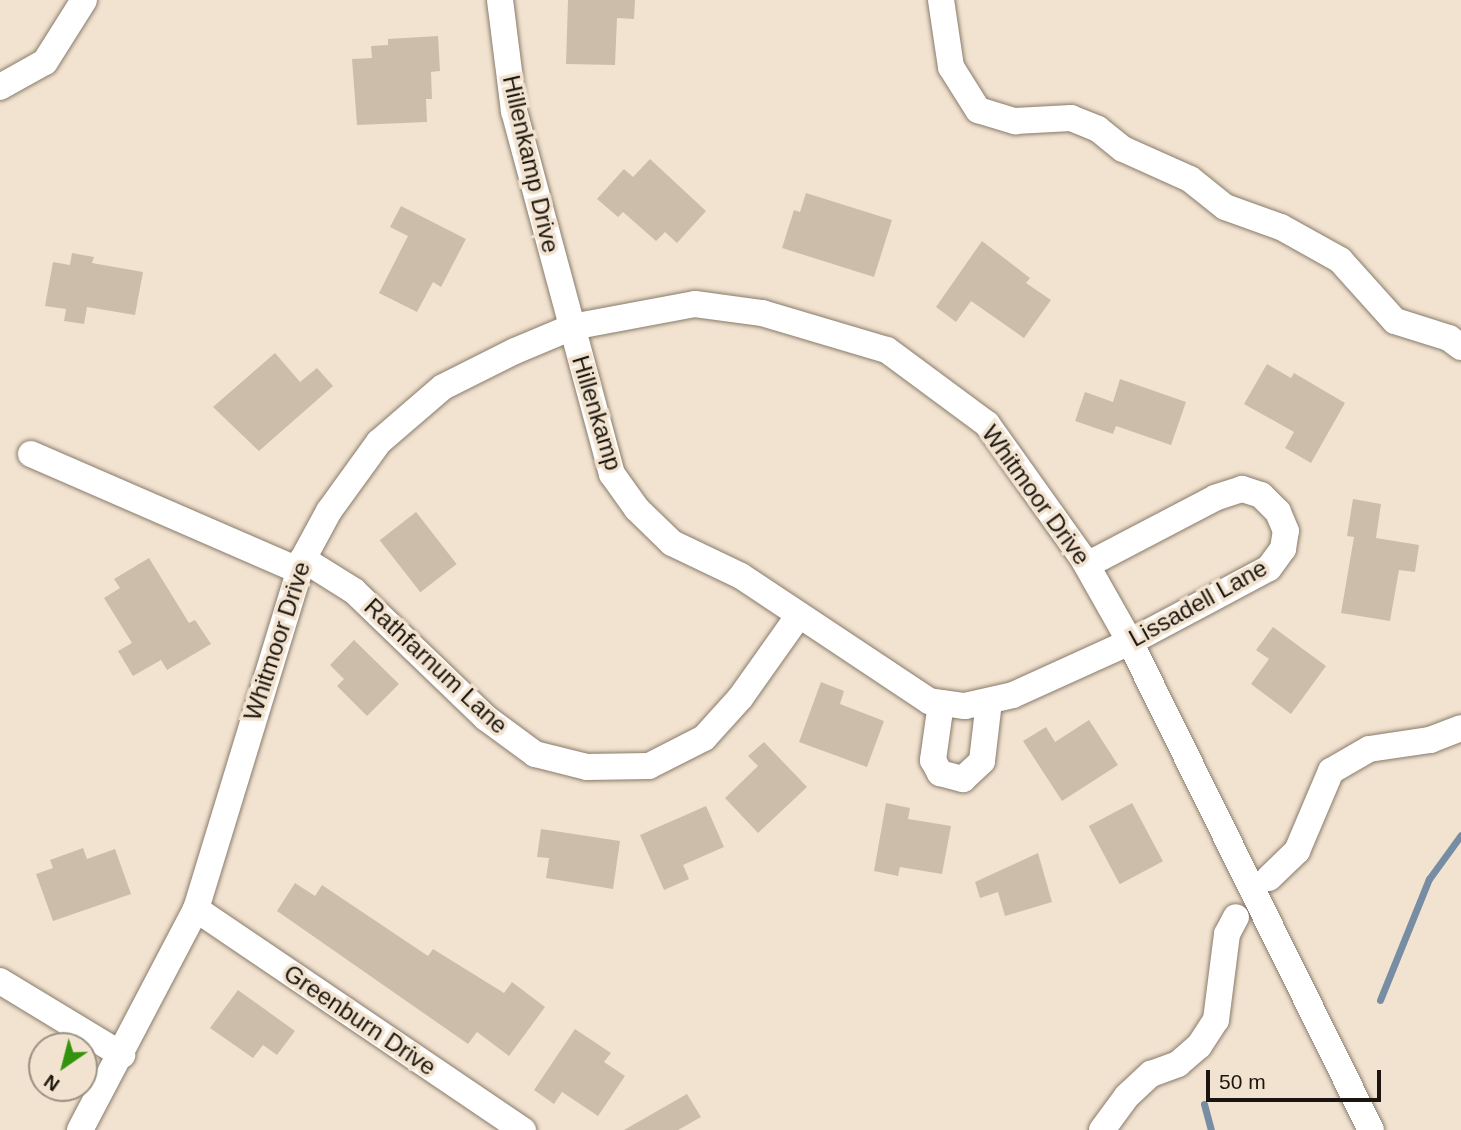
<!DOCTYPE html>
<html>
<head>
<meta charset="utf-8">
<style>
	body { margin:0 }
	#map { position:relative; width:1461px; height:1130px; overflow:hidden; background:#f2e3d0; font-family:Arial,sans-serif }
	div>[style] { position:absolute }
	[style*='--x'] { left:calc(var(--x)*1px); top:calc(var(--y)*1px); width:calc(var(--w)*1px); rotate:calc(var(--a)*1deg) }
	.stream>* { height:7px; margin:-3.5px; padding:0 3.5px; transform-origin:3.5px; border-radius:3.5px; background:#768da4 }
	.building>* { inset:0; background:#ccbdab; transform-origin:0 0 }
	.roads { filter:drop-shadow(0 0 2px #897b6b) drop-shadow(0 0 2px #897b6b) }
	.minor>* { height:26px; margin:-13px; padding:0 13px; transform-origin:13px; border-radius:13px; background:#fff }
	span { translate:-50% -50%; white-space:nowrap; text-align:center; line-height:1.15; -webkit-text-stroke:7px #f2e3d0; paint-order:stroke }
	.street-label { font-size:24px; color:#1a150e }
	.north { position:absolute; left:28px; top:1032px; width:70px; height:70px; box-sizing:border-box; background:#f2e3d0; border:2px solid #9c9182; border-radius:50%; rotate:215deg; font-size:19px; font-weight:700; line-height:28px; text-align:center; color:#1a150e }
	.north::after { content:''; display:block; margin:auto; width:24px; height:32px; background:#34930e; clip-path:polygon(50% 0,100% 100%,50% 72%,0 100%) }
	.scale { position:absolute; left:1206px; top:1070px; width:175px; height:32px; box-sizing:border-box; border:4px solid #1a150e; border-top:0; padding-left:9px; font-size:21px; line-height:24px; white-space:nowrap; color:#1a150e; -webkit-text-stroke:5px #f2e3d0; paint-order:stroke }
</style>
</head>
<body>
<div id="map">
	<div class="stream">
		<div style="--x:1380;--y:1000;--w:131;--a:-68"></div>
		<div style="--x:1429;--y:879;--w:54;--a:-54"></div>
		<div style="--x:1204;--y:1104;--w:27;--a:75"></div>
	</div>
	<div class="building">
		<div style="clip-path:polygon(568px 0,635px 0,634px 19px,617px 18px,615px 65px,566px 64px)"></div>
		<div style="clip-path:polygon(438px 36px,440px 71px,431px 72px,432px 99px,426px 99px,427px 122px,357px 125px,352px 59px,372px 58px,371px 46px,388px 45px,388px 39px)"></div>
		<div style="clip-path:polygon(650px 159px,706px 211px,677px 243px,665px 232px,656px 241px,623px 212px,618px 217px,597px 199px,624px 169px,633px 177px)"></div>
		<div style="clip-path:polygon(806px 193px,892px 220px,874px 277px,782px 248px,794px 210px,800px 212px)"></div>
		<div style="clip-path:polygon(401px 206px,466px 239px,441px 287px,433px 282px,417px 312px,379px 293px,408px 236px,390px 227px)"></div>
		<div style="clip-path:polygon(982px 241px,1030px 278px,1026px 283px,1051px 300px,1024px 338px,971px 301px,956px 322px,936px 307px)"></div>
		<div style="clip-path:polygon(72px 253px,94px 257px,92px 263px,143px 272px,135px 315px,87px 307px,84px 324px,64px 321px,66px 309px,45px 306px,53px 262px,70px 265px)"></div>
		<div style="clip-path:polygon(275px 353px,300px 382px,317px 368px,333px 386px,259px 451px,213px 407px)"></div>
		<div style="clip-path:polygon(1267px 364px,1291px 378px,1294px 373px,1345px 403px,1311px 463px,1285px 448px,1294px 432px,1244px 404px)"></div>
		<div style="clip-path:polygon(1120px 379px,1186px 402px,1171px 445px,1116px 426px,1113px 434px,1075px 421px,1085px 392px,1113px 402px)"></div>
		<div style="clip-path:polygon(1353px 499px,1381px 504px,1376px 538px,1419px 545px,1415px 572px,1399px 570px,1390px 621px,1341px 613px,1354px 537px,1347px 536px)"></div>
		<div style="left:416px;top:512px;width:66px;height:46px;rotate:52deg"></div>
		<div style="clip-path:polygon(149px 558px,189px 623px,195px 620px,211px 644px,167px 670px,161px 660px,133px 676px,118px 651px,132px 643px,104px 598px,120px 588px,114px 579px)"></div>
		<div style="clip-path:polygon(1273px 627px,1326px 666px,1291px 714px,1251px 684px,1269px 659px,1256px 650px)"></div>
		<div style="clip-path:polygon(354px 640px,399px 684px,367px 716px,337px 686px,344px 679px,330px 665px)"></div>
		<div style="clip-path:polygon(821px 682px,844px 691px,840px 704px,884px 721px,867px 767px,799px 742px)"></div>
		<div style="clip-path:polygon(1089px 720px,1118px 765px,1062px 801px,1023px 741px,1046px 727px,1055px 742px)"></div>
		<div style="clip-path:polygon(764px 742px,807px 787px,758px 833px,725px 798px,758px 766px,748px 756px)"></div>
		<div style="clip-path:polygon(886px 803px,910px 808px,908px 819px,951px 826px,942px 874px,900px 867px,898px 876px,874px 871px)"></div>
		<div style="left:1132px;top:803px;width:66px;height:49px;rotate:62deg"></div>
		<div style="clip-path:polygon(706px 806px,724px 847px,683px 865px,689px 879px,664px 890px,640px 835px)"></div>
		<div style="clip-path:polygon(541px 829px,620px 841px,613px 889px,546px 878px,549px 858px,537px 857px)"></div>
		<div style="clip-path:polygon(83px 848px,87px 859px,115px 849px,131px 894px,53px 921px,36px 874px,53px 868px,50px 860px)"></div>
		<div style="clip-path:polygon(1038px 853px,1052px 902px,1005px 916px,998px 892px,980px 898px,975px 882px)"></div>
		<div style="clip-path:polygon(295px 883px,315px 896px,322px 885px,428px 956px,433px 949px,504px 993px,512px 982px,545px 1007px,509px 1056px,477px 1032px,468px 1044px,277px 911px)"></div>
		<div style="clip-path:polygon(238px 990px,295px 1031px,277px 1055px,263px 1045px,253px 1058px,210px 1028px)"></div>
		<div style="clip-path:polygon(575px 1029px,611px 1053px,604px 1062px,625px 1076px,598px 1116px,562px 1092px,554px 1104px,534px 1090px)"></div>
		<div style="clip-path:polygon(687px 1094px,701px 1117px,678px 1130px,624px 1130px)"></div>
	</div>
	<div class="roads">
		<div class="minor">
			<div style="--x:500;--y:0;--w:112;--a:82.8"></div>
			<div style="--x:514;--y:111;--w:376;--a:74.9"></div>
			<div style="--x:612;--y:474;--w:43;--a:54.5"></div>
			<div style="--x:637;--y:509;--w:49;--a:44.2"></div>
			<div style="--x:672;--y:543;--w:76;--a:25.6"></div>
			<div style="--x:741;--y:576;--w:226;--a:33.6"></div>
			<div style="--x:929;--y:701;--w:36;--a:8"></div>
			<div style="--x:965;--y:706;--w:49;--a:-12.9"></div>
			<div style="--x:1013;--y:695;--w:128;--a:-24.4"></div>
			<div style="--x:1130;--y:642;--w:157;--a:-28"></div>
			<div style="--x:1269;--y:568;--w:24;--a:-54"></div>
			<div style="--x:1283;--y:549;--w:18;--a:-81"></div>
			<div style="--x:1286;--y:531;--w:21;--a:-113"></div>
			<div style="--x:1278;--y:512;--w:24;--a:-135"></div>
			<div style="--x:1261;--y:495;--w:20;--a:-162"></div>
			<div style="--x:1242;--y:489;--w:28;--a:162"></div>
			<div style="--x:1215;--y:498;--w:144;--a:152.4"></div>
			<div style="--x:941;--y:0;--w:68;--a:81.5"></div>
			<div style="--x:951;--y:67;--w:51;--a:57.9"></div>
			<div style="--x:978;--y:110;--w:39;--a:17"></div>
			<div style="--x:1015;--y:121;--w:56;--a:-3.1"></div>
			<div style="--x:1071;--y:118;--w:29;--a:22"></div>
			<div style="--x:1098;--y:129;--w:32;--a:39"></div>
			<div style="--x:1123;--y:149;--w:73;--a:24.1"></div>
			<div style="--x:1190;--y:179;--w:45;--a:38.7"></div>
			<div style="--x:1225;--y:207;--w:59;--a:19.7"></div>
			<div style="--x:1281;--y:227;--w:68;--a:29.2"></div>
			<div style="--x:1340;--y:260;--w:82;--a:48"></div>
			<div style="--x:1395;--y:321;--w:57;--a:17.5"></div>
			<div style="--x:1449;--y:338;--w:15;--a:37"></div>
			<div style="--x:0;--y:87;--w:51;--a:-29.1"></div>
			<div style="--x:45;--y:62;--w:73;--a:-57.8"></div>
			<div style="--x:31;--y:454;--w:291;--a:23.5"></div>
			<div style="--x:303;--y:559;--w:60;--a:32.1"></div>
			<div style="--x:354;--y:591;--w:183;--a:43.9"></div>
			<div style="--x:486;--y:718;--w:61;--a:36.3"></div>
			<div style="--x:535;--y:754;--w:54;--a:14"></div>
			<div style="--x:587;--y:767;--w:62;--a:-0.9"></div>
			<div style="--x:649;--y:766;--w:62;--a:-27"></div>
			<div style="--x:704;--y:738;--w:55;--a:-47.9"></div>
			<div style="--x:741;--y:697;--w:100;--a:-54.7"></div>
			<div style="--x:941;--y:703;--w:58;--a:98"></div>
			<div style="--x:933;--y:760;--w:15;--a:62"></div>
			<div style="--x:940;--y:773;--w:24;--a:15"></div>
			<div style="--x:963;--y:779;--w:26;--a:-43"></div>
			<div style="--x:982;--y:761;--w:60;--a:-83.3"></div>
			<div style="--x:1269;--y:878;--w:39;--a:-44"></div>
			<div style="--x:1297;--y:851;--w:87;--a:-67"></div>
			<div style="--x:1331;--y:771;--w:44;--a:-30.1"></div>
			<div style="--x:1369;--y:749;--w:62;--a:-8.4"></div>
			<div style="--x:1430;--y:740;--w:33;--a:-21"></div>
			<div style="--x:196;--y:909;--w:395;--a:34.1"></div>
			<div style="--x:0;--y:981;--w:143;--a:31.2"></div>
			<div style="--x:80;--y:1130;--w:250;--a:-62.3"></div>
			<div style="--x:196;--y:909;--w:366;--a:-73"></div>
			<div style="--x:303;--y:559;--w:55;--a:-61.6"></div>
			<div style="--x:329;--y:511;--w:85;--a:-54.1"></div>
			<div style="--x:379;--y:442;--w:84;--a:-40.7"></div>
			<div style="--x:443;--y:387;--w:80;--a:-26.6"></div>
			<div style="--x:515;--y:351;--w:62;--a:-22.8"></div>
			<div style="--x:572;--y:327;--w:125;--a:-10.6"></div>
			<div style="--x:695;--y:304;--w:68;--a:7.7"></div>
			<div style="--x:762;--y:313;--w:130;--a:16.5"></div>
			<div style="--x:887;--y:350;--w:124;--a:36.5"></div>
			<div style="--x:987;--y:424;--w:163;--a:54.5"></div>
			<div style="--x:1082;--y:557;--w:98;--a:60.5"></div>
			<div style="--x:1130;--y:642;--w:544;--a:63.72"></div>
			<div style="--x:1102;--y:1130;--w:42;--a:-53.7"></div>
			<div style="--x:1127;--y:1096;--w:33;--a:-43"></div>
			<div style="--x:1151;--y:1074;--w:29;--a:-20"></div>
			<div style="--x:1178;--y:1064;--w:28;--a:-41"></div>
			<div style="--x:1199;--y:1046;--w:31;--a:-57"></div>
			<div style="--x:1216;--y:1020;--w:87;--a:-82.7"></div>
			<div style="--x:1227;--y:934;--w:19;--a:-62"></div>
		</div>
	</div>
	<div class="street-label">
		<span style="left:531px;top:164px;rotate:77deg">Hillenkamp Drive</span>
		<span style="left:597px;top:413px;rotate:73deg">Hillenkamp</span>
		<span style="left:1036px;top:495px;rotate:54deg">Whitmoor Drive</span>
		<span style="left:1198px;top:603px;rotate:-29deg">Lissadell Lane</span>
		<span style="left:277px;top:641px;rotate:-72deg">Whitmoor Drive</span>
		<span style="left:436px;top:666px;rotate:43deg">Rathfarnum Lane</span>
		<span style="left:360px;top:1020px;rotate:34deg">Greenburn Drive</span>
	</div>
	<div class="north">N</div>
	<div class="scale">50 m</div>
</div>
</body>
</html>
